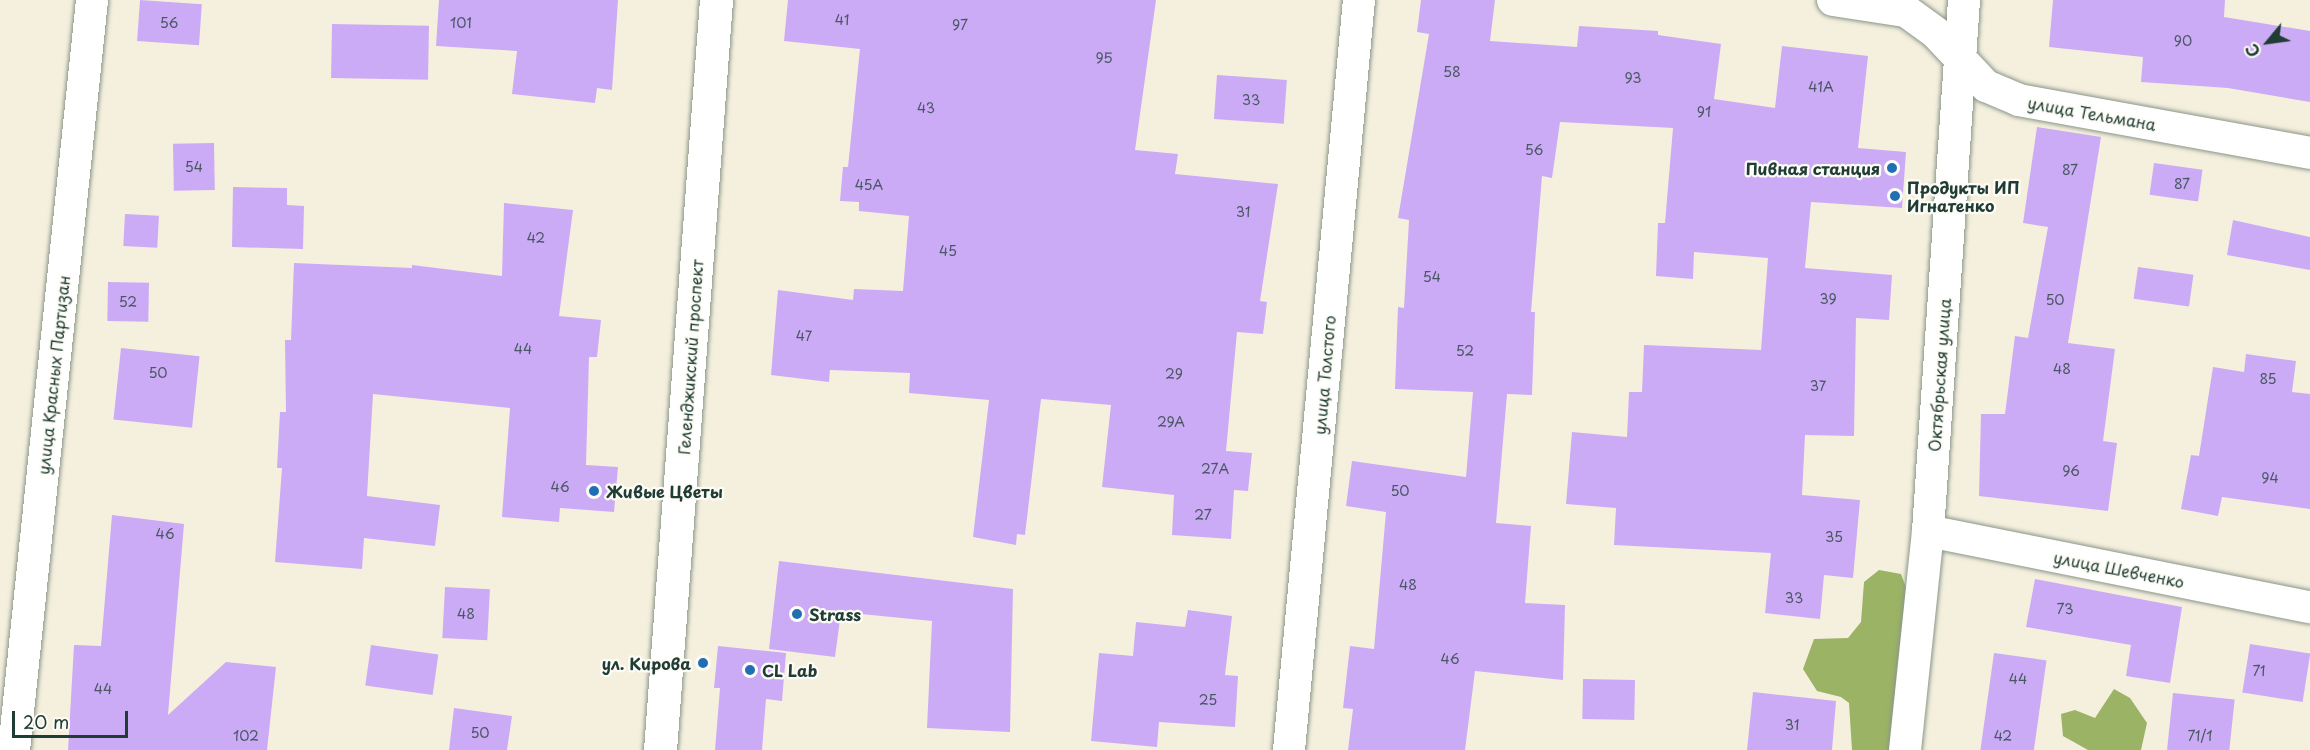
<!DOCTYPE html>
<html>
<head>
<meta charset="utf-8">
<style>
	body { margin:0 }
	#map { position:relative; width:2310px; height:750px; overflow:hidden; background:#f5f0de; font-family:"Playpen Sans",sans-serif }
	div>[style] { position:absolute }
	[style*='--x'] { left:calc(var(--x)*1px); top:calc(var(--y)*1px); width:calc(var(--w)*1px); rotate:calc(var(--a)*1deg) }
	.forest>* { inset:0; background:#9bb365 }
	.building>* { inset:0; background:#ccabf6; transform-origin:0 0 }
	.roads { filter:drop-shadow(0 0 2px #8a9689) drop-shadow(0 0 2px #8a9689) }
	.street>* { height:32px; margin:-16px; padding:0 16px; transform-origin:16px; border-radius:16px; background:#fff }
	.primary>* { height:33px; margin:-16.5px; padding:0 16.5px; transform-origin:16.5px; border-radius:16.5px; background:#fff }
	.dots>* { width:16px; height:16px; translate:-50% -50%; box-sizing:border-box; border:3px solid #fdfcf7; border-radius:50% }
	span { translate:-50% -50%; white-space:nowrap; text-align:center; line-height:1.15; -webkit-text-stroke:4.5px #fdfcf7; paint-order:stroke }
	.number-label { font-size:14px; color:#4a5864 }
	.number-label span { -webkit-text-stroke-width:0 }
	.street-label { font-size:16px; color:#1f3d34 }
	.poi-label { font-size:16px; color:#1f3d34; font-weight:700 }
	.right { translate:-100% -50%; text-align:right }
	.left { translate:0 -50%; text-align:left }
	.north { position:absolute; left:2238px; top:12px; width:60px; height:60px; -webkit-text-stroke:4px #fdfcf7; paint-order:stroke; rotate:241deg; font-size:16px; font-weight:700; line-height:24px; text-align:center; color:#1f3d34 }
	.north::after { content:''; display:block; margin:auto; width:21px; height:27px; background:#1f3d34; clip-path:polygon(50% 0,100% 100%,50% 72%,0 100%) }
	.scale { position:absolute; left:12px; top:711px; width:116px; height:27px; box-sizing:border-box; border:3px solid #1f3d34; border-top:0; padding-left:8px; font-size:18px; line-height:21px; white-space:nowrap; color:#1f3d34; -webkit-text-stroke:4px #fdfcf7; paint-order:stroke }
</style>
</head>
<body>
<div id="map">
	<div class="forest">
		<div style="clip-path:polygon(1879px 570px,1901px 574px,1914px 609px,1897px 750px,1852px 750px,1849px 703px,1841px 697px,1817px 691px,1803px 669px,1814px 639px,1848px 638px,1861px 622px,1864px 582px)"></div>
		<div style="clip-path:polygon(2114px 689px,2130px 698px,2147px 723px,2141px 750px,2088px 750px,2063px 736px,2061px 714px,2075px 710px,2095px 718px)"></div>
	</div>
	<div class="building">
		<div style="left:140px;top:0;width:62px;height:41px;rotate:4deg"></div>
		<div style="clip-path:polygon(439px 0,618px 0,612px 90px,597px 88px,595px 103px,512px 94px,517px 51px,436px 46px)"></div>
		<div style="clip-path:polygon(788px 0,1156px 0,1135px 150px,1178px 154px,1175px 174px,1278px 184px,1260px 301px,1267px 302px,1263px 334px,1237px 332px,1226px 451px,1252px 453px,1248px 491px,1234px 490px,1231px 539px,1172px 535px,1174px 495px,1102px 487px,1111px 405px,1041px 399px,1025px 535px,1017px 534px,1016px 545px,973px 537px,989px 400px,909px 393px,910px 373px,830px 370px,829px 382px,771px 375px,778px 290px,853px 300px,854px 289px,903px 291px,909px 216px,859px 211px,859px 202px,840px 201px,843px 167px,848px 167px,860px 49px,784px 41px)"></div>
		<div style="clip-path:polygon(1421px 0,1495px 0,1490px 41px,1577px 47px,1579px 26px,1658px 31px,1658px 35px,1721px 44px,1714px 99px,1775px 108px,1782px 46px,1868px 56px,1858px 148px,1906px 152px,1902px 208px,1811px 202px,1805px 268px,1892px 275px,1889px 320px,1856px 318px,1854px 436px,1805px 435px,1802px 495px,1860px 500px,1853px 578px,1824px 575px,1820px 619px,1765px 613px,1771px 553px,1614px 545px,1616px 508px,1566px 504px,1572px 432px,1627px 437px,1629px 392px,1642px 392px,1644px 345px,1761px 350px,1768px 258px,1694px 252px,1693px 279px,1656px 276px,1658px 223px,1665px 223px,1673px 128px,1560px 122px,1552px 178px,1542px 176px,1531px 312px,1535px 312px,1532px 395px,1507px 394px,1496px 523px,1531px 526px,1525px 603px,1565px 605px,1563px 680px,1475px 671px,1465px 750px,1348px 750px,1353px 709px,1343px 708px,1350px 646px,1374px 649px,1386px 512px,1346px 506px,1352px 461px,1466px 477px,1473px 392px,1395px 389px,1398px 307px,1404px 308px,1409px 220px,1398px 218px,1429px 34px,1417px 32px)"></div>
		<div style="clip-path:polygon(2053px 0,2225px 0,2224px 17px,2310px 31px,2310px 102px,2228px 88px,2141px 82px,2143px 57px,2049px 47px)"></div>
		<div style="left:332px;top:24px;width:97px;height:54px;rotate:1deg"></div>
		<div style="left:1217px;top:75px;width:70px;height:44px;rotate:4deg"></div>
		<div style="clip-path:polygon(2037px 127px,2101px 137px,2068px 343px,2115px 349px,2103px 441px,2117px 443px,2108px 511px,1979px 496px,1981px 414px,2005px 414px,2015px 336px,2028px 338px,2048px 227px,2023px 223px)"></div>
		<div style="left:214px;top:143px;width:47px;height:41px;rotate:89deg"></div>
		<div style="left:2154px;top:163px;width:49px;height:32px;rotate:8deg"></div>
		<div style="clip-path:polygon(233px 187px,287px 188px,287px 205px,304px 206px,303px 249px,232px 247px)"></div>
		<div style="clip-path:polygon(504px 203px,573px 210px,559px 316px,601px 320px,597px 357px,589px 357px,586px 465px,618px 467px,614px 512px,560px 508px,559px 522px,502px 517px,510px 408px,373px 394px,367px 496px,440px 505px,435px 546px,364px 538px,362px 569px,275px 562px,282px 468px,277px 468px,280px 412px,286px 412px,285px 340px,291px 340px,294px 263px,412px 268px,412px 265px,502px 276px)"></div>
		<div style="left:125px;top:214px;width:34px;height:32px;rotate:3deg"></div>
		<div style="clip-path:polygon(2233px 220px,2310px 237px,2310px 270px,2227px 255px)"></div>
		<div style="left:2138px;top:267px;width:56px;height:32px;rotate:8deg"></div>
		<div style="left:108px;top:282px;width:41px;height:39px;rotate:1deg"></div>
		<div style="left:121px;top:348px;width:79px;height:72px;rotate:6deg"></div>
		<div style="clip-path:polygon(2246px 354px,2296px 361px,2292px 392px,2310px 394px,2310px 509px,2222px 497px,2218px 516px,2181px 509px,2191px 455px,2199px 456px,2213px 367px,2244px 372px)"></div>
		<div style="clip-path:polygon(112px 515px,184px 524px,168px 715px,226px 662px,276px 667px,267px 750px,68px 750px,74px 645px,101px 646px)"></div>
		<div style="clip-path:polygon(779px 561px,1013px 589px,1010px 732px,927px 728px,932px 621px,841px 612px,835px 657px,769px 649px)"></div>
		<div style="clip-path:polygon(2035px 579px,2182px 607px,2170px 683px,2126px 676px,2131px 645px,2026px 627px)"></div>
		<div style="left:445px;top:587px;width:45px;height:51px;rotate:3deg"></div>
		<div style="clip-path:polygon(1188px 610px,1232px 616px,1225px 675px,1238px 676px,1235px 727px,1159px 722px,1157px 747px,1091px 741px,1099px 653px,1133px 656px,1136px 622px,1185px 627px)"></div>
		<div style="left:2250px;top:644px;width:61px;height:49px;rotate:9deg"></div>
		<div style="left:371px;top:645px;width:68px;height:41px;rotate:8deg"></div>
		<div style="clip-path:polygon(718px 646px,786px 653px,782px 701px,766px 699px,762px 750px,715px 750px,720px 688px,714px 688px)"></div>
		<div style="left:1994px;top:653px;width:53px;height:98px;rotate:8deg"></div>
		<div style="left:1583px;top:679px;width:52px;height:40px;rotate:1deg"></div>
		<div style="clip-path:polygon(1753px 692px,1836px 701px,1832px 750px,1747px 750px)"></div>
		<div style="left:2173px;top:693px;width:62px;height:57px;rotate:6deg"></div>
		<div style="clip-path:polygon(454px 708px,512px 716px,507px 750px,449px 750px)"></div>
	</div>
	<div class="roads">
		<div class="street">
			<div style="--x:1833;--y:0;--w:74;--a:8.6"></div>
			<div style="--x:1906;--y:11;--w:37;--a:36"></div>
			<div style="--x:1936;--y:33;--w:73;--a:46.7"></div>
			<div style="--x:1986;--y:86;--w:36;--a:23"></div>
			<div style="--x:2019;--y:100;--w:296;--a:10.3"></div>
			<div style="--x:1928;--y:531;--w:389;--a:11.3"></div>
			<div style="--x:14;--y:750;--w:754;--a:-84.06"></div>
			<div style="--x:1289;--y:750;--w:753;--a:-84.67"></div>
			<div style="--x:1905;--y:750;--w:220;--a:-84"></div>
			<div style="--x:1928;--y:531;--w:532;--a:-86.12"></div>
		</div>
		<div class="primary">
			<div style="--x:660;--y:750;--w:752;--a:-85.73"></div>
		</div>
	</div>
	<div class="dots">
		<div style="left:1892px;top:168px;background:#1f6fb2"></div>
		<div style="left:1895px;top:196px;background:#1f6fb2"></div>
		<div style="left:594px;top:491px;background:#1f6fb2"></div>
		<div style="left:797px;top:614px;background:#1f6fb2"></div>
		<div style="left:703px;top:663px;background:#1f6fb2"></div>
		<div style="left:750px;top:670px;background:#1f6fb2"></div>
	</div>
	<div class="number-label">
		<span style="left:842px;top:20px">41</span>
		<span style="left:169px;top:23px">56</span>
		<span style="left:461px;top:23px">101</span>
		<span style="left:960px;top:25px">97</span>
		<span style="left:2183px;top:41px">90</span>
		<span style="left:1104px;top:58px">95</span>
		<span style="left:1452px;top:72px">58</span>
		<span style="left:1633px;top:78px">93</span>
		<span style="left:1821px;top:87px">41А</span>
		<span style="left:1251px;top:100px">33</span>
		<span style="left:926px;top:108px">43</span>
		<span style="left:1704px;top:112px">91</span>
		<span style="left:1534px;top:150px">56</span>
		<span style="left:194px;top:167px">54</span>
		<span style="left:2070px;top:170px">87</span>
		<span style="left:2182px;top:184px">87</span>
		<span style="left:869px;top:185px">45А</span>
		<span style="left:1243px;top:212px">31</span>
		<span style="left:536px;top:238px">42</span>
		<span style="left:948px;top:251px">45</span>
		<span style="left:1432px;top:277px">54</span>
		<span style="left:1828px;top:299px">39</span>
		<span style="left:2055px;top:300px">50</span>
		<span style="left:128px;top:302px">52</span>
		<span style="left:804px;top:336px">47</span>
		<span style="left:523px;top:349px">44</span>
		<span style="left:1465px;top:351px">52</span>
		<span style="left:2062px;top:369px">48</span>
		<span style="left:158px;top:373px">50</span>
		<span style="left:1174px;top:374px">29</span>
		<span style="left:2268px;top:379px">85</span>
		<span style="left:1818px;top:386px">37</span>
		<span style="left:1171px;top:422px">29А</span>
		<span style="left:1215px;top:469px">27А</span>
		<span style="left:2071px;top:471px">96</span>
		<span style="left:2270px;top:478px">94</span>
		<span style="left:560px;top:487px">46</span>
		<span style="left:1400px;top:491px">50</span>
		<span style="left:1203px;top:515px">27</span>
		<span style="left:165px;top:534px">46</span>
		<span style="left:1834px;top:537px">35</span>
		<span style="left:1408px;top:585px">48</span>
		<span style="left:1794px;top:598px">33</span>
		<span style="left:2065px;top:609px">73</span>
		<span style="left:466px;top:614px">48</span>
		<span style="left:1450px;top:659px">46</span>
		<span style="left:2259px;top:671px">71</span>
		<span style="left:2018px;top:679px">44</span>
		<span style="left:103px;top:689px">44</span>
		<span style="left:1208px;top:700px">25</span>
		<span style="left:1792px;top:725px">31</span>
		<span style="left:480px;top:733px">50</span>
		<span style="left:246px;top:736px">102</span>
		<span style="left:2003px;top:736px">42</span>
		<span style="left:2200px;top:736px">71/1</span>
	</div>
	<div class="street-label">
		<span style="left:2092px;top:113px;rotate:10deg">улица Тельмана</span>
		<span style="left:690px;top:357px;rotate:-86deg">Геленджикский проспект</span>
		<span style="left:53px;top:375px;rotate:-84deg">улица Красных Партизан</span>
		<span style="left:1324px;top:375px;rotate:-85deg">улица Толстого</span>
		<span style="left:1939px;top:375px;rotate:-86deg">Октябрьская улица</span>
		<span style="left:2119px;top:569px;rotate:11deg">улица Шевченко</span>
	</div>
	<div class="poi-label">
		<span class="right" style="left:1880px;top:168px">Пивная станция</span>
		<span class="left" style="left:1907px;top:196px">Продукты ИП<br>Игнатенко</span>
		<span class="left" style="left:606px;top:491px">Живые Цветы</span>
		<span class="left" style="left:809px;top:614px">Strass</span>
		<span class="right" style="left:691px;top:663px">ул. Кирова</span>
		<span class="left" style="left:762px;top:670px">CL Lab</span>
	</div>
	<div class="north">С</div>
	<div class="scale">20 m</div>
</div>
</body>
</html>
